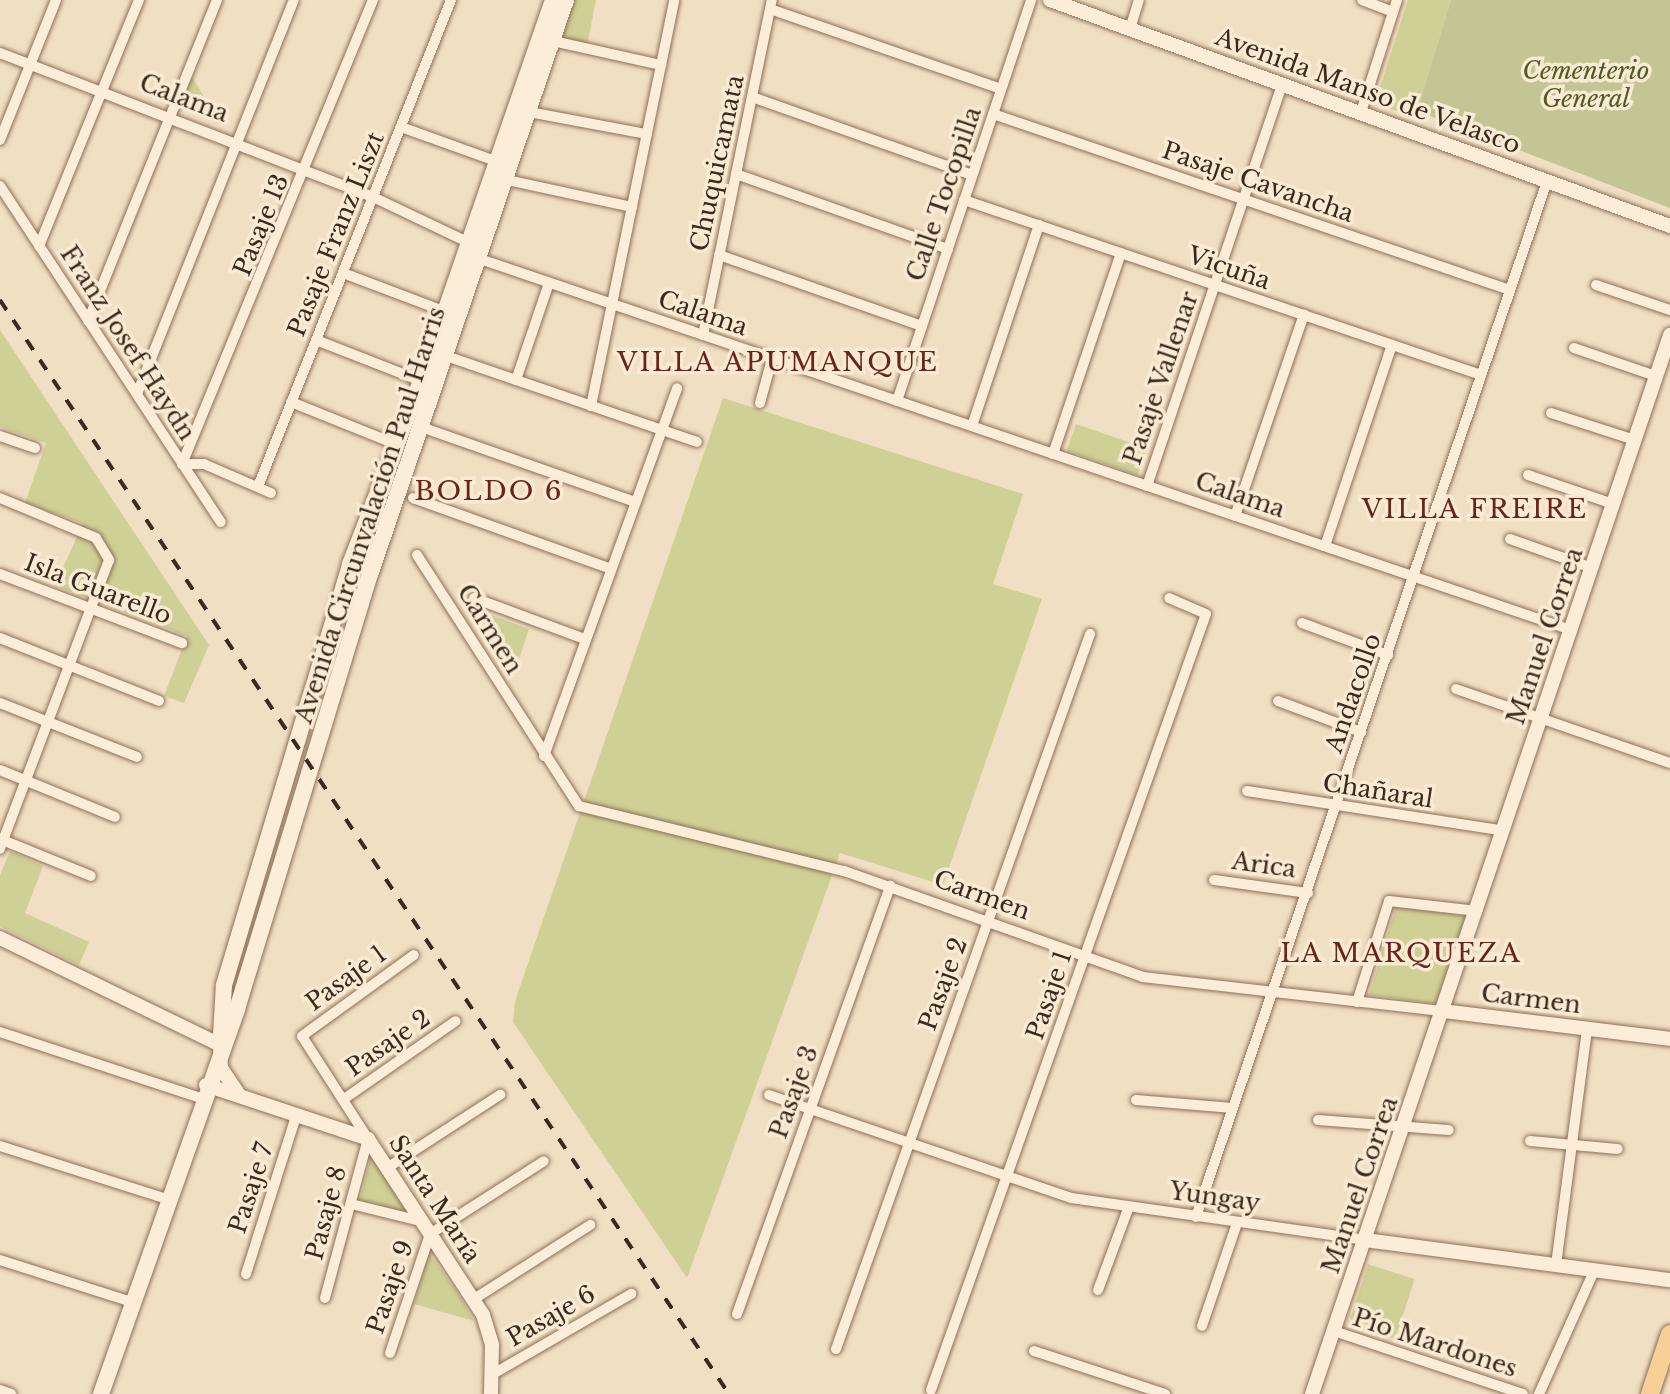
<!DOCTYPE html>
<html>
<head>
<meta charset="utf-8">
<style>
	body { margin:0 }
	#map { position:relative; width:1670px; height:1394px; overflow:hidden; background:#f1dfc3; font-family:"Libre Baskerville",serif }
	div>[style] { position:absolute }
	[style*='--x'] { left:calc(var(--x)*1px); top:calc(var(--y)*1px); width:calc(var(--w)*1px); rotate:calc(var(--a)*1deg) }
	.green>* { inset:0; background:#cfd096; transform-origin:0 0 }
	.cemetery>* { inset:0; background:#c3c595 }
	.roads { filter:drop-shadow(0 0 2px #8d6f58) drop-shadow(0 0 2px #8d6f58) }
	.minor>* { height:10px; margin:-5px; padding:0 5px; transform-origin:5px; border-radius:5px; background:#fbedd7 }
	.tertiary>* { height:14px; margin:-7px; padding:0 7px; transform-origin:7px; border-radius:7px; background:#fbedd7 }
	.secondary>* { height:16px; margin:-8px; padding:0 8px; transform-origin:8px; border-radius:8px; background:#fbedd7 }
	.primary>* { height:18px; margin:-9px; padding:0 9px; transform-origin:9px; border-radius:9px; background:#f7d098 }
	.rail>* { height:3.5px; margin-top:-1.75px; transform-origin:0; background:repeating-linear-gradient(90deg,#3c291d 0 12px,transparent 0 24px) }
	span { translate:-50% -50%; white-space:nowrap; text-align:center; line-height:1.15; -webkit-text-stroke:7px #f8ead3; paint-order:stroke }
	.park-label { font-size:24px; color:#515a22; font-style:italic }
	.street-label { font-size:24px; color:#3c291d }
	.neighbourhood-label { font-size:26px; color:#6c2319; letter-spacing:2px }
</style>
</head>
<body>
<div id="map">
	<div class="green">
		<div style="clip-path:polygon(571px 0,596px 0,587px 46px,558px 40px)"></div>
		<div style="clip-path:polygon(1408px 0,1451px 0,1417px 111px,1409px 116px,1375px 103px)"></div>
		<div style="clip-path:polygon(191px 75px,221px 125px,176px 107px)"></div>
		<div style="clip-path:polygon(0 330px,209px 645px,184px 703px,164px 696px,187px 636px,55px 586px,83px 523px,25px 503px,46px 443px,0 427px)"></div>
		<div style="clip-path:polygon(723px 398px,1023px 494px,993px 584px,1042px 599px,943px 885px,840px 853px,687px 1278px,513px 1022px,515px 1001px)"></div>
		<div style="left:1076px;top:424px;width:75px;height:28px;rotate:19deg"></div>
		<div style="clip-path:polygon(475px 609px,529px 629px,514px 674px)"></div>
		<div style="clip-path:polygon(10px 851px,43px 866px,25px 913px,89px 942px,79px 965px,0 926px,0 875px)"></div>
		<div style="clip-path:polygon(1396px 907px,1466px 916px,1437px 1004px,1369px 995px)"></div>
		<div style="clip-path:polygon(371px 1156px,410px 1214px,360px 1200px)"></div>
		<div style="clip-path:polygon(429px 1253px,460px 1296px,474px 1321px,414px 1304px)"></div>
		<div style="left:1368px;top:1264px;width:49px;height:63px;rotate:18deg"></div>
	</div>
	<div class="cemetery">
		<div style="clip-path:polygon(1451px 0,1670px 0,1670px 208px,1417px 111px)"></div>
	</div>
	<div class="roads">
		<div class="minor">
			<div style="--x:1362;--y:0;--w:33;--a:21"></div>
			<div style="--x:770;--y:9;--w:244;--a:19.1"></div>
			<div style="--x:1130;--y:29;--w:30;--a:-73"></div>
			<div style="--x:553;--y:41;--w:111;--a:12.5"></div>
			<div style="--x:0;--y:53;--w:400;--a:21.1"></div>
			<div style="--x:373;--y:197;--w:107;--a:25.4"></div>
			<div style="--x:470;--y:243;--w:19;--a:58"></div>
			<div style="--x:480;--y:259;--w:1152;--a:18.78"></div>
			<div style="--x:752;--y:97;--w:233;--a:19.5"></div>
			<div style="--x:529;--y:112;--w:120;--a:10.6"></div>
			<div style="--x:1361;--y:112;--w:118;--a:-72.2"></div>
			<div style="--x:993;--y:114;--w:546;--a:18.8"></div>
			<div style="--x:401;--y:127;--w:103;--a:19.8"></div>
			<div style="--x:0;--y:140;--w:151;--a:-68.2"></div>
			<div style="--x:736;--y:174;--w:225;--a:19.5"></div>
			<div style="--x:507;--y:180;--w:128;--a:12.2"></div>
			<div style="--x:0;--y:186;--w:402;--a:56.7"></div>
			<div style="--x:964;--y:200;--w:546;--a:18.7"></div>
			<div style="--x:39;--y:246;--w:266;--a:-67.9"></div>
			<div style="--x:719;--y:255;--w:215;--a:19.3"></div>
			<div style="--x:343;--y:273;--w:110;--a:20.7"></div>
			<div style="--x:1596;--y:285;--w:78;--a:18.7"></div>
			<div style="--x:88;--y:321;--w:346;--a:-68.1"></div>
			<div style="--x:703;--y:335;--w:342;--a:-78.4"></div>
			<div style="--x:316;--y:340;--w:113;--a:21.3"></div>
			<div style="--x:1574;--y:348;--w:87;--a:18.9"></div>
			<div style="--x:446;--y:356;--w:265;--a:18.9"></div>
			<div style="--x:516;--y:380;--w:102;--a:-71.2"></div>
			<div style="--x:137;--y:394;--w:424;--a:-68.3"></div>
			<div style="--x:897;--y:401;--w:423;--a:-71.5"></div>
			<div style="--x:291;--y:402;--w:115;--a:21.9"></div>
			<div style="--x:760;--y:403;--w:46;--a:-74.7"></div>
			<div style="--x:591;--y:406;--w:414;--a:-78.4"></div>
			<div style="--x:1551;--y:413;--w:88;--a:17.8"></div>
			<div style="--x:972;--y:426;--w:212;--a:-71.6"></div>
			<div style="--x:421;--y:427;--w:227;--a:19.3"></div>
			<div style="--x:0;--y:436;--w:37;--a:19"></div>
			<div style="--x:1053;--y:454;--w:212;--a:-71.3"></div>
			<div style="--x:182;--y:464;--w:502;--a:-67.63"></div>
			<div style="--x:182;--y:464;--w:22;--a:0"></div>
			<div style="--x:204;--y:464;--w:73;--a:23.4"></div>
			<div style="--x:1528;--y:475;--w:90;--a:18.8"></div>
			<div style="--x:259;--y:484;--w:521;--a:-68.36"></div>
			<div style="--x:1147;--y:486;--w:424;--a:-71.4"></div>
			<div style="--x:0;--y:498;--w:104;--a:22.6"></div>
			<div style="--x:96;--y:538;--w:26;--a:59"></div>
			<div style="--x:109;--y:560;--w:309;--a:110.7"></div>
			<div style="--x:413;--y:498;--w:210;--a:19.7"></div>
			<div style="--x:1235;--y:516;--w:213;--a:-71.1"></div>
			<div style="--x:1510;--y:539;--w:87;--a:19.5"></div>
			<div style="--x:1325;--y:546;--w:212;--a:-71.6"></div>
			<div style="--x:417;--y:555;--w:299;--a:57.2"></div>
			<div style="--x:579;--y:806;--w:273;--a:13.8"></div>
			<div style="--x:844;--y:871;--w:317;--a:19.5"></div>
			<div style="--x:1143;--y:977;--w:302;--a:6.5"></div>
			<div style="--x:0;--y:574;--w:195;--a:20.8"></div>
			<div style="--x:474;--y:598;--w:118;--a:20.3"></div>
			<div style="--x:1302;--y:623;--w:92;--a:20.4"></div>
			<div style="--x:0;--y:638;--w:171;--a:21.6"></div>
			<div style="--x:1456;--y:689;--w:226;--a:19.1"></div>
			<div style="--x:1278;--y:701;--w:89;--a:20.5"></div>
			<div style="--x:0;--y:703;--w:147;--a:21.5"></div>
			<div style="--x:544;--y:756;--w:391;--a:-70.1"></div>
			<div style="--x:0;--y:770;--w:124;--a:22.2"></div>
			<div style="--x:1247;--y:791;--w:260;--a:8.8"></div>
			<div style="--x:0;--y:839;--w:98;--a:22.1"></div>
			<div style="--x:1214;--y:880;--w:95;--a:7.9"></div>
			<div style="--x:1357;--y:1002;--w:106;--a:-72.4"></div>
			<div style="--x:1389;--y:901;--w:89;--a:6.5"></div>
			<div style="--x:0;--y:1032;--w:212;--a:18.2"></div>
			<div style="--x:769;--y:1095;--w:319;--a:18.8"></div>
			<div style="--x:1071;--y:1198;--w:297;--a:8.1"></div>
			<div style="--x:344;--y:1099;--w:136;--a:-34.9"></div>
			<div style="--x:1136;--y:1100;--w:97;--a:4.7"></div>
			<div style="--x:1318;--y:1120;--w:131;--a:4.4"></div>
			<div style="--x:1530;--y:1141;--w:88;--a:5.2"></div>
			<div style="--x:0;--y:1146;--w:175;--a:17.6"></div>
			<div style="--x:387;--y:1168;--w:135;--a:-32.9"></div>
			<div style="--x:351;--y:1204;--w:72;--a:13.7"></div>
			<div style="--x:1196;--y:1217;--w:1094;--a:-71.28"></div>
			<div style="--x:0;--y:1260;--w:139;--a:17.7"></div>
			<div style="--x:1556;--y:1265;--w:238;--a:-82.5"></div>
			<div style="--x:246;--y:1274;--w:166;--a:-72.4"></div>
			<div style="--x:1098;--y:1290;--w:86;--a:-69.7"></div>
			<div style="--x:325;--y:1298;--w:165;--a:-74.9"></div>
			<div style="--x:368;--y:1139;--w:122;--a:-122.7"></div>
			<div style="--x:302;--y:1036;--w:138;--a:-35.9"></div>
			<div style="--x:474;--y:1299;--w:138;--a:-32.5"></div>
			<div style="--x:737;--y:1314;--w:455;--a:-70.3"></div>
			<div style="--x:1202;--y:1326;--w:109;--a:-71.2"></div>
			<div style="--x:1334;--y:1331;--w:199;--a:18.4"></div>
			<div style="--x:836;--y:1349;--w:759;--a:-70.44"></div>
			<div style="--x:1034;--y:1351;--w:138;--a:18.2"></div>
			<div style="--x:390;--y:1353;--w:126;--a:-71.4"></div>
			<div style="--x:430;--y:1234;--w:135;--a:-32.6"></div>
			<div style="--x:493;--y:1374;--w:160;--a:-30.1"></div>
			<div style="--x:0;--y:1390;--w:12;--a:20"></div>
			<div style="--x:931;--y:1390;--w:823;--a:-70.49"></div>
			<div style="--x:1206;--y:614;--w:40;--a:-156.6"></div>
			<div style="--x:1539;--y:1394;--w:137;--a:-65.9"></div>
		</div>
		<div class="tertiary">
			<div style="--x:1050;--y:0;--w:660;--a:20.03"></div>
			<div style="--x:0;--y:938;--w:245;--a:25.9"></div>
			<div style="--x:220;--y:1045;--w:23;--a:88"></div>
			<div style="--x:221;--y:1068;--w:30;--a:56"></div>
			<div style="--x:1443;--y:1011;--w:229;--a:7"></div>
			<div style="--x:206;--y:1085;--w:171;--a:18.4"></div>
			<div style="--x:368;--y:1139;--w:210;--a:56.8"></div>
			<div style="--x:483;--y:1315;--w:31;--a:73"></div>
			<div style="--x:492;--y:1345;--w:49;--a:91.2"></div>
			<div style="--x:1365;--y:1240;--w:308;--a:7.5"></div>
			<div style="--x:1312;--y:1394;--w:1118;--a:-71.32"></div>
		</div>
		<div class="secondary">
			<div style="--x:221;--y:1035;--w:50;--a:-86.6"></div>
			<div style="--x:224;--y:985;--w:439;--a:-73.3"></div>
			<div style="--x:350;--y:564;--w:196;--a:-68.8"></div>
			<div style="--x:421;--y:381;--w:403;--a:-70.9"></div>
			<div style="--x:101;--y:1394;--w:408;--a:-70.5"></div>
			<div style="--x:237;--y:1009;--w:457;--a:-73"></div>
			<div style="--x:371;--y:572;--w:604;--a:-71.18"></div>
		</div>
		<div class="primary">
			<div style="--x:1650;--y:1394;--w:63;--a:-71.6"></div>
		</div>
	</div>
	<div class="rail">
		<div style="--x:0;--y:300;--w:1315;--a:56.32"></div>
	</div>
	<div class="park-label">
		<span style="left:1586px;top:85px">Cementerio<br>General</span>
	</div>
	<div class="street-label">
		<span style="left:1368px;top:91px;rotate:20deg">Avenida Manso de Velasco</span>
		<span style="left:184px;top:98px;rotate:21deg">Calama</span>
		<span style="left:717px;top:163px;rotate:-78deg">Chuquicamata</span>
		<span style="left:1258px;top:182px;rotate:19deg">Pasaje Cavancha</span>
		<span style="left:944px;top:194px;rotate:-71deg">Calle Tocopilla</span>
		<span style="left:261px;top:225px;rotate:-68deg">Pasaje 13</span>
		<span style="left:336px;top:234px;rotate:-68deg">Pasaje Franz Liszt</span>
		<span style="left:1229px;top:268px;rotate:19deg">Vicuña</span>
		<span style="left:703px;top:313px;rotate:19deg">Calama</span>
		<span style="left:128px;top:343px;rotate:57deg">Franz Josef Haydn</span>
		<span style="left:1161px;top:378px;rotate:-71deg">Pasaje Vallenar</span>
		<span style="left:1240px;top:495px;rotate:19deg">Calama</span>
		<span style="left:370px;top:515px;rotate:-72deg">Avenida Circunvalación Paul Harris</span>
		<span style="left:98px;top:589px;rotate:21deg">Isla Guarello</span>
		<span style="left:490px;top:629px;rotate:58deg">Carmen</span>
		<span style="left:1545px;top:636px;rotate:-71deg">Manuel Correa</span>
		<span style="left:1353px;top:693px;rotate:-71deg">Andacollo</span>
		<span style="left:1378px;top:791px;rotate:9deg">Chañaral</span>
		<span style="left:1264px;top:865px;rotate:8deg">Arica</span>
		<span style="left:982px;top:895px;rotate:20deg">Carmen</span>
		<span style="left:346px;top:978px;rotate:-36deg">Pasaje 1</span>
		<span style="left:943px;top:984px;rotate:-70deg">Pasaje 2</span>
		<span style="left:1049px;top:995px;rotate:-71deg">Pasaje 1</span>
		<span style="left:1531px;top:999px;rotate:7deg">Carmen</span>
		<span style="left:388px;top:1043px;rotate:-35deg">Pasaje 2</span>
		<span style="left:794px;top:1092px;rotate:-70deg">Pasaje 3</span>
		<span style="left:1360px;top:1185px;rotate:-71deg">Manuel Correa</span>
		<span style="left:251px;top:1188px;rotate:-72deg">Pasaje 7</span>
		<span style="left:1215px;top:1197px;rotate:8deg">Yungay</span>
		<span style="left:435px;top:1199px;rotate:57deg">Santa María</span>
		<span style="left:326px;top:1213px;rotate:-75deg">Pasaje 8</span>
		<span style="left:390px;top:1287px;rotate:-71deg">Pasaje 9</span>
		<span style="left:551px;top:1316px;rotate:-30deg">Pasaje 6</span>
		<span style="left:1435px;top:1343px;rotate:18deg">Pío Mardones</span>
	</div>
	<div class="neighbourhood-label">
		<span style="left:778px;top:363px">VILLA APUMANQUE</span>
		<span style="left:489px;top:492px">BOLDO 6</span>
		<span style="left:1475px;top:510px">VILLA FREIRE</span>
		<span style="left:1401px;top:954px">LA MARQUEZA</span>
	</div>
</div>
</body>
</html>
